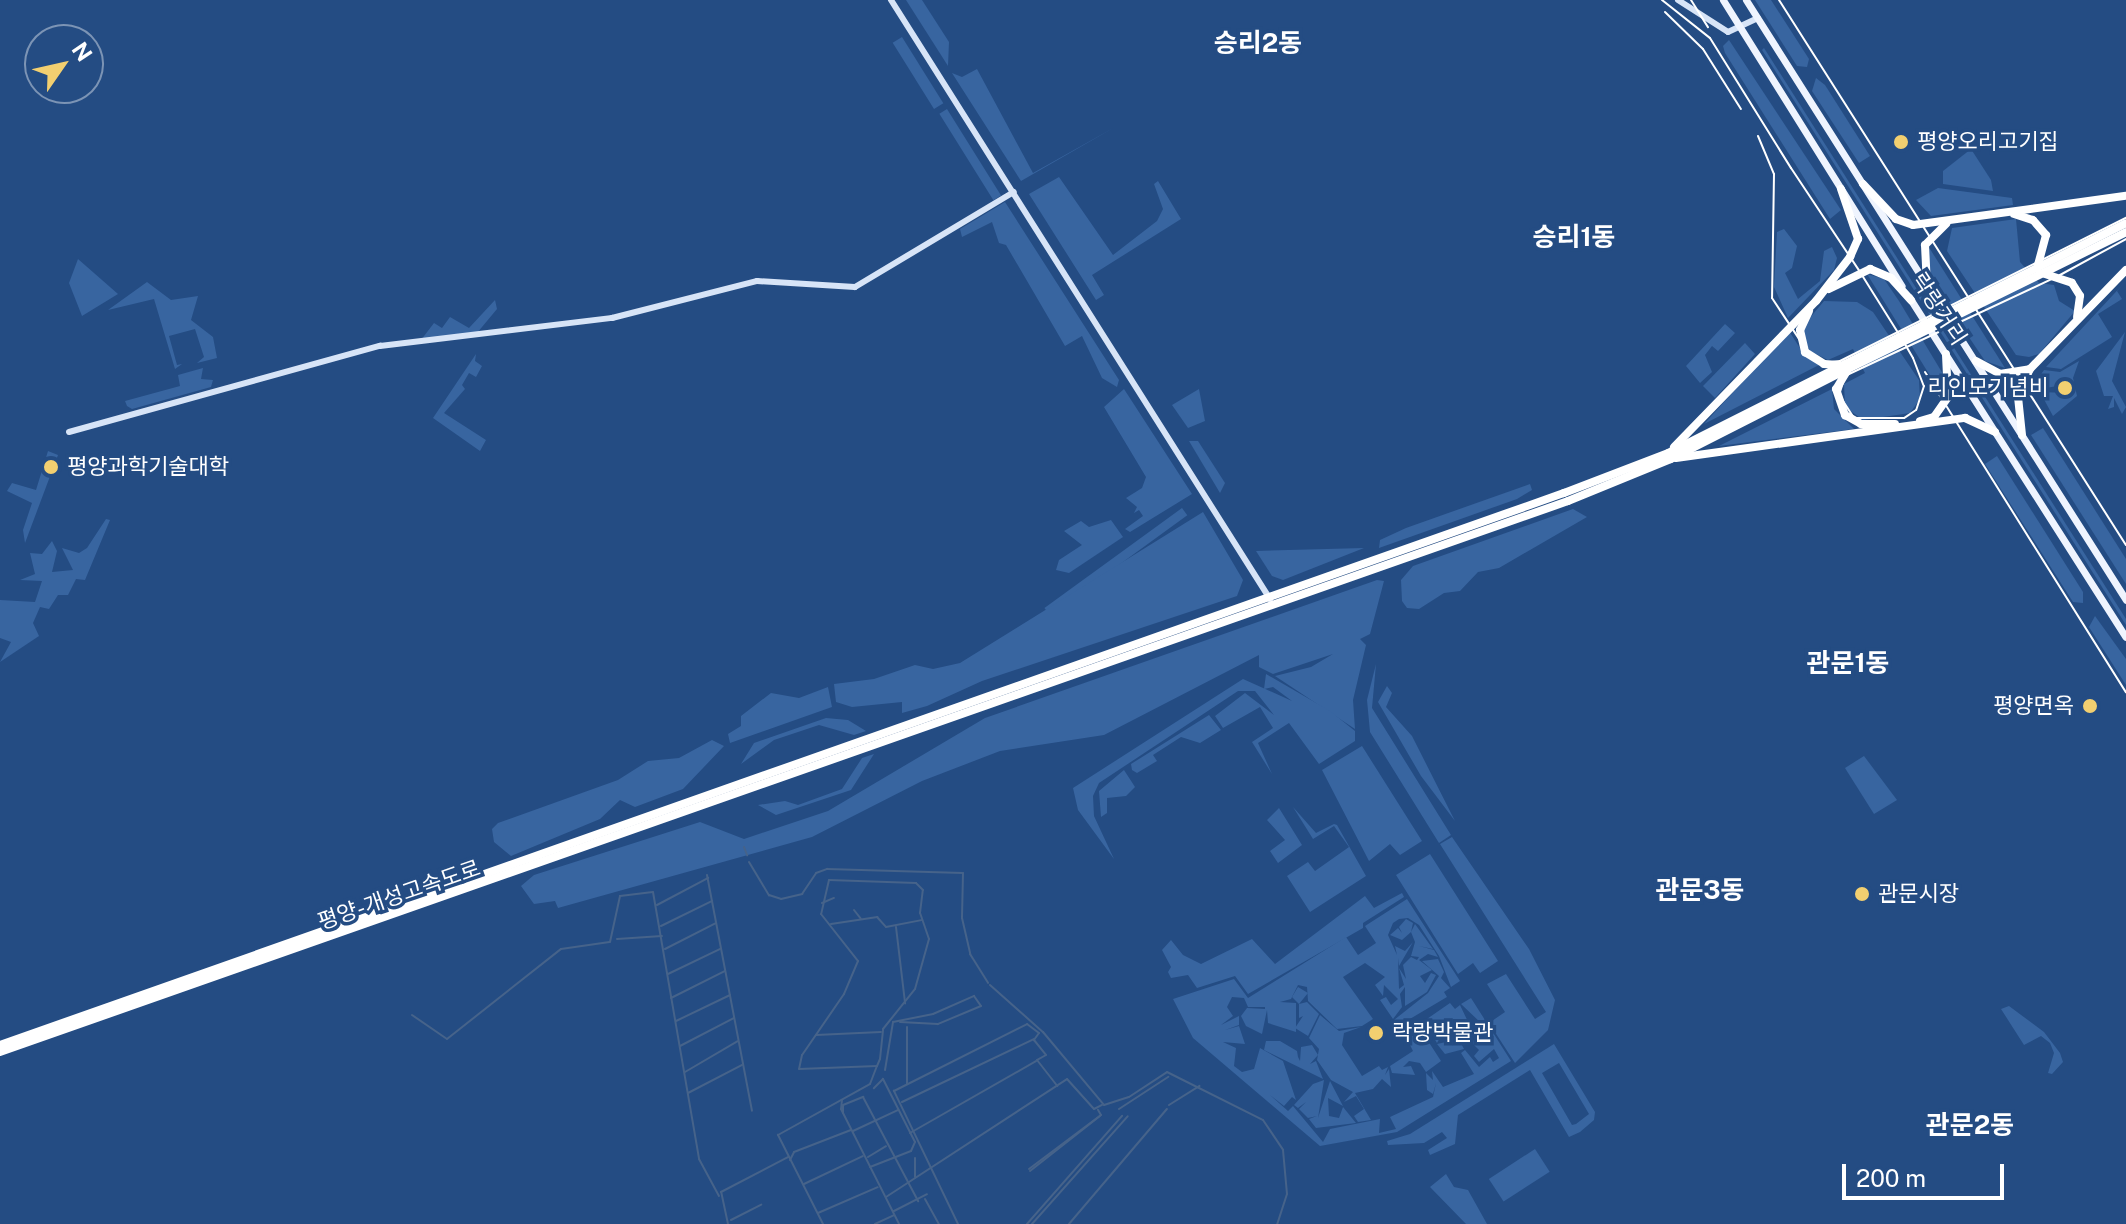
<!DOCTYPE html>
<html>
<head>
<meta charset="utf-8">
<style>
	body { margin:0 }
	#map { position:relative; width:2126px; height:1224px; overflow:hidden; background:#244c83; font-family:"Public Sans","Noto Sans KR",sans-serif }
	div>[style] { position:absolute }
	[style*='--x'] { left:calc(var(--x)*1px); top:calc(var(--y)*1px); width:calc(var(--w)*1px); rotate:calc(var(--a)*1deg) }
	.green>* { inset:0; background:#3865a0; transform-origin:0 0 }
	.stream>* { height:2px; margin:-1px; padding:0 1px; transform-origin:1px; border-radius:1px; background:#46638a }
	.secondary>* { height:6px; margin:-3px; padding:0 3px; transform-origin:3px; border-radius:3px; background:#d7e4f7 }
	.primary>* { height:7px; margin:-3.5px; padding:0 3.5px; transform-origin:3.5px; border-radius:3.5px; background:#eff4fe }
	.highway>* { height:8px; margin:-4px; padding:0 4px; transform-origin:4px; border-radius:4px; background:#fff }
	.tram>* { height:2px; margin:-1px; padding:0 1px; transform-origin:1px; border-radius:1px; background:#fff }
	.highway-bridge>* { height:8px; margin:-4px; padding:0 4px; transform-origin:4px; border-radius:4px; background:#fff }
	.dots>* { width:22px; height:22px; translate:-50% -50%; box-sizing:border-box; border:4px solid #244c83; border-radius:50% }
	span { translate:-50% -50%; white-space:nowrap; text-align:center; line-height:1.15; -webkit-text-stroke:7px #244c83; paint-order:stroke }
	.poi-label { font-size:22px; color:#fff }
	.left { translate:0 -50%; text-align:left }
	.right { translate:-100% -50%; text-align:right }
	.street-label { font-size:22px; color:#fff }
	.quarter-label { font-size:26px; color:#fff; font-weight:700 }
	.north { position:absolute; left:24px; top:24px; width:80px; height:80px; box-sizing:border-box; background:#244c83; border:2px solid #7c94b5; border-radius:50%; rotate:56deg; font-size:22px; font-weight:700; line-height:32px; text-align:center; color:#fff }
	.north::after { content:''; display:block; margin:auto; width:28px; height:36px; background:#f2cf70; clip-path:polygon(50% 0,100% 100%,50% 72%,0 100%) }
	.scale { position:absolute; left:1842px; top:1164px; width:162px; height:36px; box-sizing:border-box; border:4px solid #fff; border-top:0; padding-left:10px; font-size:24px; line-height:28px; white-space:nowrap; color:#fff; -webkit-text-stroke:6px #244c83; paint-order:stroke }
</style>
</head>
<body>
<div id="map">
	<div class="green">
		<div style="clip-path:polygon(906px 0,922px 0,949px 42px,948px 66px)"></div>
		<div style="clip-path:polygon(1755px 0,1771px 0,1809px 59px,1807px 67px,1797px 66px)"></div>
		<div style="left:902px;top:37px;width:78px;height:11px;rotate:58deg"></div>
		<div style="clip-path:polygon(1729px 40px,1841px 210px,1830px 219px,1725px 53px,1723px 46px)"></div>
		<div style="clip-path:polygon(1764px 48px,2126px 619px,2126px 625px,1762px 50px)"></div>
		<div style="clip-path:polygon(977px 69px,1033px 173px,1115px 127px,1021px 181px,952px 73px,962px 77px)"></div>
		<div style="clip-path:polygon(1816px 78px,1825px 85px,1870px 156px,1859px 163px,1812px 91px)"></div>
		<div style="left:947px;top:109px;width:102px;height:9px;rotate:58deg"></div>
		<div style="clip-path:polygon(1971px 149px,1991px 180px,1993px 191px,1943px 184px,1943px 171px)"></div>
		<div style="clip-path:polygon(1059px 177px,1113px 255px,1157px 221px,1163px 209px,1154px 184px,1158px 181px,1181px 219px,1092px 275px,1104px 295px,1096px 300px,1029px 194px)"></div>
		<div style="clip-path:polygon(1938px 188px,2012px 198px,2013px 205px,1931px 216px,1916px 200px)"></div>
		<div style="clip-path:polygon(1005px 202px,1119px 380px,1117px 387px,1102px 378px,1082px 336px,1065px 346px,1006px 245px,999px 243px,992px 222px,962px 237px,960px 229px)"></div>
		<div style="clip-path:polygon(2016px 219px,2020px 262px,2039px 283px,2054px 285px,2059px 301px,2075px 311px,2039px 354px,2029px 357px,2016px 355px,1947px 251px,1952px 228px)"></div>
		<div style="clip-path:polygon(1784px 229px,1797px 246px,1792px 268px,1785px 273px,1798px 299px,1820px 281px,1824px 251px,1832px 247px,1837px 258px,1834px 270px,1788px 318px,1774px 287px,1777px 232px)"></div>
		<div style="clip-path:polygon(1928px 248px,1930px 249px,2005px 368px,1985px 361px,1944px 300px,1929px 274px)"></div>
		<div style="clip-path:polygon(78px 259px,118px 294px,82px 316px,69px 283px)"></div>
		<div style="clip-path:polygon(1867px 274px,1884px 279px,1899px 301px,1943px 374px,1942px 395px)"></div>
		<div style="clip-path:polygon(2126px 281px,2117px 291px,2122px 299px,2098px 314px,2112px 337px,2061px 369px,2046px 367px)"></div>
		<div style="clip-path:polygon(147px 282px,171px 300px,198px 296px,191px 320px,213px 337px,217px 358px,197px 363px,204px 357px,195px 329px,169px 336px,177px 365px,182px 364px,175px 369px,154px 299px,108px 310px)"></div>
		<div style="clip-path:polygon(495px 300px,497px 309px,477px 333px,421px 340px,434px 323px,442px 328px,450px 317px,469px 328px)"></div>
		<div style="clip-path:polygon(1824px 301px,1857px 302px,1873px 312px,1919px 380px,1920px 399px,1910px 413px,1863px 420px,1845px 407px,1844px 384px,1865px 373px,1853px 349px,1828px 360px,1810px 351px,1804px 341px,1804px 325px)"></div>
		<div style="clip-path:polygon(1725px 324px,1735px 333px,1718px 351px,1712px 346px,1705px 355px,1712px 372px,1700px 383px,1686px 366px)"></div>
		<div style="clip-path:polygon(1789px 331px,1805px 356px,1819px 365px,1704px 424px)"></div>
		<div style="clip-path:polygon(2125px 332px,2112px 381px,2126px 407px,2122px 414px,2114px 398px,2114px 407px,2108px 409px,2113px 396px,2104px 396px,2096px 371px)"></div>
		<div style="clip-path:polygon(1745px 343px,1755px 354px,1715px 398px,1703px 386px)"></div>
		<div style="clip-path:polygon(476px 354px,475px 361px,482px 366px,476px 377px,469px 373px,462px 385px,465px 389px,444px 413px,486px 440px,480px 451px,433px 418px)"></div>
		<div style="clip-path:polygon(2079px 361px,2073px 378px,2077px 396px,2053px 416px,2040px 392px,2069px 393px,2069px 384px,2040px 389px,2039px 377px,2044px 370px,2060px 372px)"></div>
		<div style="clip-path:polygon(203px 368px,201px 379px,213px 380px,211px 387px,132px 409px,127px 406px,125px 401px,180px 386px,178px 375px)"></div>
		<div style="clip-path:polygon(1124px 389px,1192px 494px,1130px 532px,1125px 529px,1143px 516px,1139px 510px,1134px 513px,1137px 507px,1126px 498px,1142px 488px,1146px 477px,1104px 407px)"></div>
		<div style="clip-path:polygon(1199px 389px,1205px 421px,1188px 428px,1172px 405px)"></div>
		<div style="clip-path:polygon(1832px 389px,1834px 409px,1854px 429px,1719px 446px)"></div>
		<div style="clip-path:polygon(2043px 428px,2126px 559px,2126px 584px,2031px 435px)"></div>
		<div style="clip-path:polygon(1189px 441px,1198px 441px,1225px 483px,1220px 493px)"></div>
		<div style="clip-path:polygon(48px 451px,58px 455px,25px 543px,23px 530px,32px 503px,7px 491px,12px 483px,36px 490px)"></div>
		<div style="clip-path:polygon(1997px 456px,2083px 592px,2083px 603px,2073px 602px,1985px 464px)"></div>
		<div style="clip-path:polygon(1530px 484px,1532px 490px,1517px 499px,1379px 548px,1380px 540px,1406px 528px)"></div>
		<div style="left:1182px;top:508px;width:9px;height:170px;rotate:54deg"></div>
		<div style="clip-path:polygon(1573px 509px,1587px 517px,1499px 568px,1478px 572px,1460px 591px,1444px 593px,1419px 609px,1407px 608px,1402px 601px,1401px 580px,1413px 566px)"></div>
		<div style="clip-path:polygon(1203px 512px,1243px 580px,1237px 596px,982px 681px,927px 706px,902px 713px,902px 702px,852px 707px,836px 702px,834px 684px,874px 679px,915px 665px,933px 669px,960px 663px)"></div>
		<div style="clip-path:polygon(106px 519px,110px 520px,85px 580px,76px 579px,68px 595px,58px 595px,49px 609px,40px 607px,33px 623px,39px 636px,0 662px,11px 642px,0 638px,0 600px,35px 602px,42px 581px,20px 580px,35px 574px,30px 553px,42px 554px,52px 541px,57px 551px,52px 572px,73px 570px,62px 548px,79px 553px,87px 548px)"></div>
		<div style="clip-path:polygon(1111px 520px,1123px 537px,1069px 573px,1056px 570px,1059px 560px,1082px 545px,1064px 531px,1081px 521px,1089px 527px)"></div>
		<div style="clip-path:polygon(1364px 548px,1283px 580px,1272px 576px,1256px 551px)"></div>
		<div style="clip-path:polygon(1377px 580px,1384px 581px,1370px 634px,1360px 639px,1366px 645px,1353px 700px,1355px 729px,1275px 676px,1311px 667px,1333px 654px,1273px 674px,1259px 667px,1259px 655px,1104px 735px,1000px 751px,922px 781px,812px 837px,558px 908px,555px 901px,534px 904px,521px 886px,534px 875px,700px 822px,744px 839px,828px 811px,985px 718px)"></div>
		<div style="clip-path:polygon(2095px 616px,2126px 659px,2126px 685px,2089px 627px)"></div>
		<div style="clip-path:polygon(1376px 664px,1372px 708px,1451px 835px,1439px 843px,1370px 732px,1367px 700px)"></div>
		<div style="clip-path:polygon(1266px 674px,1330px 711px,1355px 731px,1355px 741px,1319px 764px,1289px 723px,1258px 743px,1272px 774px,1252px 742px,1273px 728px,1260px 707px,1223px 728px,1215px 716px,1245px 693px,1274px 715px,1255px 691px,1238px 691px,1099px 783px,1093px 796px,1094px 816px,1114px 859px,1078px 810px,1073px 788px,1243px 679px,1292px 701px,1273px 687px,1264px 689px)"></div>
		<div style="clip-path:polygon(1387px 686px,1392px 693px,1386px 707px,1412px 736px,1455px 821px,1421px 776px,1378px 702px)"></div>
		<div style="clip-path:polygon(828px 687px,832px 707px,730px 743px,728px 734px,741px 726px,741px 716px,771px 693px,799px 698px)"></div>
		<div style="clip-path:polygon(1209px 715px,1221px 730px,1200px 743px,1181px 737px,1153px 755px,1157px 761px,1137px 773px,1132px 770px,1131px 764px)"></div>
		<div style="clip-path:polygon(826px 718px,848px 720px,866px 731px,854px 735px,819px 725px,774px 740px,741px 764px,754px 743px)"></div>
		<div style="clip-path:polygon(712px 740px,724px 746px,683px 789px,635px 807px,620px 800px,600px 819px,511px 856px,494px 842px,492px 829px,498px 823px,618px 780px,648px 761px,679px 758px)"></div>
		<div style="clip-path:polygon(1362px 746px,1422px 841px,1400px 855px,1390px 844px,1369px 861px,1322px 770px)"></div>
		<div style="clip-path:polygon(874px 754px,851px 790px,776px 815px,758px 805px,785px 801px,798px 805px,842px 789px,862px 758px)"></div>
		<div style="clip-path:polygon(1864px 756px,1897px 800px,1874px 814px,1845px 768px)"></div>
		<div style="clip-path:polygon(1124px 770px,1135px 787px,1126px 796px,1107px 798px,1107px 813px,1101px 817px,1099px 791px)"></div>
		<div style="clip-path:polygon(1293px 807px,1316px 833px,1334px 824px,1337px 825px,1366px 876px,1310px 912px,1287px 876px,1308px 862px,1315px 871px,1349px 847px,1334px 826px,1313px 839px)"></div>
		<div style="clip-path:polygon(1279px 808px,1302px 845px,1278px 863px,1270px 851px,1285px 840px,1267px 820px)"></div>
		<div style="clip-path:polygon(1452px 837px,1529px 949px,1555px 1000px,1548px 1030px,1515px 1063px,1489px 1023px,1505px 1012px,1487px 984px,1506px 974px,1535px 1019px,1546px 1012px,1440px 844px)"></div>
		<div style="clip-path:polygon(1430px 854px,1498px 961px,1480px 973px,1473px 963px,1458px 974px,1396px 875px)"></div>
		<div style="clip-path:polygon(1402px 893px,1404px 897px,1363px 923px,1363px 928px,1248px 994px,1235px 976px,1197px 988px,1188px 975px,1171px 978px,1168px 972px,1171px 967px,1162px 950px,1171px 940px,1183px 955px,1201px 964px,1252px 939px,1275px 964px,1365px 896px,1374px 908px)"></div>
		<div style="clip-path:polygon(1407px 899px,1460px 981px,1451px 987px,1439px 956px,1419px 925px,1408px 918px,1399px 919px,1393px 923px,1388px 935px,1397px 955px,1395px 946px,1405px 951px,1413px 942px,1399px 966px,1398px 958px,1399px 989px,1404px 985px,1399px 968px,1406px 979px,1403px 965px,1411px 957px,1417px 960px,1419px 957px,1411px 956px,1415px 942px,1411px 932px,1402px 940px,1390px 935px,1398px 928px,1402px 933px,1399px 927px,1406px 919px,1413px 923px,1411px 932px,1415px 924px,1433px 949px,1419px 946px,1434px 950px,1438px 957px,1428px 954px,1419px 960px,1432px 970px,1420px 976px,1425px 983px,1431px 973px,1436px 975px,1427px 992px,1405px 1006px,1405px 987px,1400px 994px,1402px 1007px,1393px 1019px,1380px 1000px,1386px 997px,1391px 1005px,1398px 999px,1384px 985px,1383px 996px,1375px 985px,1385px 977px,1365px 963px,1343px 977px,1373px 1019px,1362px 1026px,1337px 1029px,1308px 1001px,1307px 987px,1298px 985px,1291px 999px,1280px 1002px,1296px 1003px,1296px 1032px,1268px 1023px,1267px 1010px,1262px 1034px,1246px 1026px,1241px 1016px,1247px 1008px,1265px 1009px,1265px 1007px,1248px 1007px,1244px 998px,1232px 997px,1227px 1007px,1233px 1016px,1221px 1025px,1239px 1016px,1239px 1025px,1225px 1030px,1239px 1026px,1245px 1044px,1223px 1042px,1236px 1048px,1234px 1066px,1242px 1072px,1254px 1069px,1260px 1048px,1283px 1061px,1296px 1100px,1292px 1097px,1284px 1106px,1270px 1095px,1288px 1111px,1293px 1106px,1323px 1142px,1330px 1129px,1380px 1119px,1379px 1133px,1396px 1129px,1390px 1117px,1433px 1097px,1436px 1083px,1433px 1094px,1427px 1090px,1426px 1073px,1433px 1080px,1432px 1071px,1443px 1087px,1474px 1074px,1461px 1053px,1465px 1050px,1479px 1067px,1490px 1057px,1493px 1062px,1499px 1058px,1494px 1049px,1479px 1062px,1474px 1056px,1479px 1050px,1471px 1042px,1477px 1038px,1483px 1044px,1474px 1030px,1482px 1024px,1461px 1004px,1471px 998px,1511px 1061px,1397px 1132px,1320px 1146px,1193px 1038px,1173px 999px,1234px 979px,1248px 998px,1346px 937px,1358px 955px,1376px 943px,1365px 926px)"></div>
		<div style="clip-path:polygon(1438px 959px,1444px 972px,1441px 978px,1450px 988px,1444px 992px,1447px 997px,1398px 1026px,1394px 1020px,1428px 993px,1439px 976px,1422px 961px)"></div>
		<div style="clip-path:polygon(1298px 987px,1308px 993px,1299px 1004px,1307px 1002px,1319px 1014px,1308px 1036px,1295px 1028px,1303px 1016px,1299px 1018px,1299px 1004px,1292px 997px)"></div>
		<div style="clip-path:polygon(1450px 1003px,1455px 1009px,1460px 1005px,1471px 1028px,1463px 1031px,1462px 1039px,1456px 1030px,1449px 1034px,1455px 1032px,1464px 1049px,1445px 1054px,1437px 1044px,1451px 1041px,1449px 1035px,1444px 1030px,1437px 1043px,1424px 1021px)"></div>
		<div style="clip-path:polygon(2009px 1006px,2044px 1032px,2060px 1053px,2063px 1062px,2052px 1074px,2048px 1073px,2054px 1053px,2050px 1043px,2041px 1036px,2024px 1045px,2001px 1009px)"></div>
		<div style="clip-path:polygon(1320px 1015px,1339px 1031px,1361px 1027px,1344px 1033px,1342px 1045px,1362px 1076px,1379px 1066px,1382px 1070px,1388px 1067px,1385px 1075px,1389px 1069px,1391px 1087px,1382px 1079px,1373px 1089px,1355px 1093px,1371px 1120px,1358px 1122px,1354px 1116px,1364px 1109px,1356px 1096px,1344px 1102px,1353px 1092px,1331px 1080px,1317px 1060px,1319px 1049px,1309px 1038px)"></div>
		<div style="clip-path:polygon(1417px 1024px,1441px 1061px,1426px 1072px,1420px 1063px,1409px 1061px,1403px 1067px,1411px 1066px,1415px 1075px,1392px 1073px,1390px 1066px,1413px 1051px,1404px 1033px)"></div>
		<div style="clip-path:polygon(1266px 1041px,1280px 1041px,1297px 1051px,1298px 1057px,1300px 1061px,1301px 1047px,1312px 1045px,1318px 1055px,1310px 1064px,1316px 1061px,1323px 1079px,1264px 1050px)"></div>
		<div style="clip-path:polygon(evenodd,1554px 1044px,1595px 1112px,1594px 1120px,1580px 1132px,1569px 1137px,1530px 1070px,1458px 1115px,1455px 1144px,1430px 1155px,1428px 1150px,1447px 1138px,1442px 1132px,1424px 1143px,1388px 1145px,1387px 1141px,1410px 1134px,1554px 1044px,1559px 1063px,1589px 1114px,1576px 1124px,1572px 1125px,1542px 1073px,1559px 1063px)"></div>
		<div style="clip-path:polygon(1324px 1080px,1318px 1118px,1330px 1081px,1343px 1106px,1328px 1098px,1329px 1116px,1339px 1118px,1343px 1107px,1356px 1123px,1316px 1128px,1309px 1119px,1317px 1116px,1308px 1118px,1299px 1109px,1306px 1102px,1298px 1108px,1294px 1105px,1313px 1084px)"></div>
		<div style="left:1535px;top:1149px;width:27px;height:55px;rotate:57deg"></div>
		<div style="clip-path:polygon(1446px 1174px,1454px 1187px,1468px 1190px,1487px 1224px,1466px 1224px,1430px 1187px)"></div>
	</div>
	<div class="stream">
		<div style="--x:744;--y:847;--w:9;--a:69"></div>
		<div style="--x:749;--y:862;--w:39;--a:59"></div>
		<div style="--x:769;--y:895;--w:13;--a:18"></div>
		<div style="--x:781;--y:899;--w:22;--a:-13"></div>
		<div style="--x:802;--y:894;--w:25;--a:-56"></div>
		<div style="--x:816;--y:873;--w:12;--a:-20"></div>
		<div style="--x:827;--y:869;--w:136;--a:1.7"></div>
		<div style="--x:963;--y:873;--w:45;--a:91.3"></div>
		<div style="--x:962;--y:918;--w:37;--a:77"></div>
		<div style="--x:970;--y:954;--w:34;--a:58"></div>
		<div style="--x:707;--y:875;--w:240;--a:79.2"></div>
		<div style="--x:822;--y:903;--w:13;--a:-23"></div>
		<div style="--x:657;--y:905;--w:58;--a:-27.9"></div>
		<div style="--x:854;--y:910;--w:11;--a:52"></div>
		<div style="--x:831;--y:924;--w:47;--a:-8.7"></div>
		<div style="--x:877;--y:917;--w:13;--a:48"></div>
		<div style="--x:886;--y:927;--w:36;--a:-11"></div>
		<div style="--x:661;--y:926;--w:57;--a:-26.1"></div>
		<div style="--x:896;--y:927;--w:77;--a:83.2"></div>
		<div style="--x:617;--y:939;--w:45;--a:-3.8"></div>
		<div style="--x:665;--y:949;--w:57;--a:-27"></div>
		<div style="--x:668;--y:974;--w:58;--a:-25.7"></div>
		<div style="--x:990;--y:985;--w:71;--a:41.6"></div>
		<div style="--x:1043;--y:1032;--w:95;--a:50.1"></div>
		<div style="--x:1104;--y:1105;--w:26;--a:-18"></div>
		<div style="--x:1129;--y:1097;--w:45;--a:-33.3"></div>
		<div style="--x:1167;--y:1072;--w:107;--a:26.6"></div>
		<div style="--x:1263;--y:1120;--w:36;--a:56"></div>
		<div style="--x:1283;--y:1150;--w:44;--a:84.8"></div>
		<div style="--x:1287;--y:1194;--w:32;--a:108"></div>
		<div style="--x:671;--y:998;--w:60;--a:-26.6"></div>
		<div style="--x:412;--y:1015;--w:42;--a:34.4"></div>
		<div style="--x:447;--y:1039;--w:145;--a:-38.3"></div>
		<div style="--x:561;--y:949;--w:49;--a:-8.1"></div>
		<div style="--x:610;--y:942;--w:47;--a:-77.7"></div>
		<div style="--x:620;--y:896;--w:33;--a:-7"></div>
		<div style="--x:653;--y:892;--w:271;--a:80.2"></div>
		<div style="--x:699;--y:1159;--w:42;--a:61.6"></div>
		<div style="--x:676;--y:1021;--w:60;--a:-25.7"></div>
		<div style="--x:816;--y:1035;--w:65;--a:-2.6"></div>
		<div style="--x:680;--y:1046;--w:61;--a:-27.4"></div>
		<div style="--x:885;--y:1070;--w:49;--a:-80.5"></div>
		<div style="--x:893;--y:1022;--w:41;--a:-11.3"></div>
		<div style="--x:933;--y:1014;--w:45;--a:-23.7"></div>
		<div style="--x:974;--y:996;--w:12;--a:55"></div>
		<div style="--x:981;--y:1006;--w:47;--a:157.3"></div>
		<div style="--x:938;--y:1024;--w:38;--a:-177"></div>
		<div style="--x:685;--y:1072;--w:61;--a:-30.3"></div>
		<div style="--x:907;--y:1084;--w:57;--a:-90"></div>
		<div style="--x:688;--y:1093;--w:61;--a:-27.4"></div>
		<div style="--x:842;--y:1100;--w:9;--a:96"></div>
		<div style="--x:841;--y:1109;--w:129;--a:63.2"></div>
		<div style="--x:902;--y:1102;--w:146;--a:-25.5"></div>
		<div style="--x:1169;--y:1105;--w:36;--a:-32"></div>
		<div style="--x:1119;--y:1109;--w:59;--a:-33.1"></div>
		<div style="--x:843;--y:1113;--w:8;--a:-90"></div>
		<div style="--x:843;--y:1105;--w:22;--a:-22"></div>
		<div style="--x:863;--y:1097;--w:118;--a:62.1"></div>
		<div style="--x:853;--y:1131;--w:50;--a:-25"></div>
		<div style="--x:910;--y:1133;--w:145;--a:-29.7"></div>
		<div style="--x:868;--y:1157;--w:21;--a:-31"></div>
		<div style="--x:790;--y:1160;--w:9;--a:-63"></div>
		<div style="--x:794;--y:1152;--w:61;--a:-21.1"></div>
		<div style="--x:870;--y:1167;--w:44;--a:-21.3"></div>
		<div style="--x:911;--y:1151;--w:10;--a:-66"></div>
		<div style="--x:915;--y:1142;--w:71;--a:-116.9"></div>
		<div style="--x:883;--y:1079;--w:13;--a:135"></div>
		<div style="--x:1029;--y:1169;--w:90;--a:-36.9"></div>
		<div style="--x:1101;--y:1115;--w:6;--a:-121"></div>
		<div style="--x:1030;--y:1171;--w:89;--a:-38.2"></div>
		<div style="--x:915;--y:1177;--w:19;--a:-90"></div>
		<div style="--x:804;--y:1184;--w:65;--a:-25.4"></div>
		<div style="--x:886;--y:1197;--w:216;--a:-33.1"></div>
		<div style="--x:1067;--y:1079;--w:40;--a:48"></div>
		<div style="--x:1094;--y:1109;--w:9;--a:-27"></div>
		<div style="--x:925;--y:1199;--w:29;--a:61"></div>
		<div style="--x:894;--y:1211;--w:37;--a:-27"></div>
		<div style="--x:818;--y:1213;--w:65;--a:-23.4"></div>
		<div style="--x:731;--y:1220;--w:34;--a:-27"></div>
		<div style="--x:728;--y:1224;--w:33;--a:-102"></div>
		<div style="--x:721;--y:1192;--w:76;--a:-27.6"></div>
		<div style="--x:823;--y:1224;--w:100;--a:-116.8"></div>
		<div style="--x:778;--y:1135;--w:105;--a:-29"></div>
		<div style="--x:870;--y:1084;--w:19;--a:-69"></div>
		<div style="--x:877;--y:1066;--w:8;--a:-67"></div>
		<div style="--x:880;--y:1059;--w:30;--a:-84"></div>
		<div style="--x:883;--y:1029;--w:51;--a:-51.3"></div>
		<div style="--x:915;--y:989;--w:52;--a:-74.4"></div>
		<div style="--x:929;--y:939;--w:28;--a:-109"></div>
		<div style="--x:920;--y:913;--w:23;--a:-83"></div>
		<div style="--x:923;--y:890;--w:10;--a:-135"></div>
		<div style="--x:916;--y:883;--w:87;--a:-178"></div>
		<div style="--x:829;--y:880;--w:35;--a:103"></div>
		<div style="--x:821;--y:914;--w:60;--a:51.8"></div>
		<div style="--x:858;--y:961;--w:36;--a:113"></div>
		<div style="--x:844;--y:994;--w:74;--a:124.5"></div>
		<div style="--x:802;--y:1055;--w:14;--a:102"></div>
		<div style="--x:799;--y:1069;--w:78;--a:-2.2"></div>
		<div style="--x:875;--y:1224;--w:21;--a:-25"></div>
		<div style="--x:958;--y:1224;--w:148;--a:-115.7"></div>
		<div style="--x:894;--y:1091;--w:149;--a:-26.7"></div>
		<div style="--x:1027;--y:1024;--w:15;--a:37"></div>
		<div style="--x:1039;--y:1033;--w:9;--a:126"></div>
		<div style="--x:1034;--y:1040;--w:19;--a:51"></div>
		<div style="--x:1046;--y:1055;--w:10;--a:151"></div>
		<div style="--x:1037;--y:1060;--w:33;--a:52"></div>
		<div style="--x:1027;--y:1224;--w:144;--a:-48.7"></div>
		<div style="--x:1032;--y:1224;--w:144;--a:-48.4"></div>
		<div style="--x:1069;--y:1224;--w:151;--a:-49.6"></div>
	</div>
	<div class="secondary">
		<div style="--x:891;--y:0;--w:709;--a:57.68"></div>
		<div style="--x:1678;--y:0;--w:59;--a:32.6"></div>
		<div style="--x:1728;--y:32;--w:33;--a:-25"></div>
		<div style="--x:69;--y:432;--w:323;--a:-15.5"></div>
		<div style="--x:380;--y:346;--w:234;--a:-6.9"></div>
		<div style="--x:612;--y:318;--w:150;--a:-14.3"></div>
		<div style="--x:757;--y:281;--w:98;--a:3.5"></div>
		<div style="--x:855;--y:287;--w:185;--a:-30.9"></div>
	</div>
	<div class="primary">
		<div style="--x:1723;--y:0;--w:337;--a:58"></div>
		<div style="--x:1746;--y:0;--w:710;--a:57.65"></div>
		<div style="--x:1909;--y:297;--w:403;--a:57.5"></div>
	</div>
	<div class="highway">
		<div style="--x:1863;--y:184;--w:48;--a:46.7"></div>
		<div style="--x:1896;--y:219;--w:18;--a:19"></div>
		<div style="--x:1913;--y:225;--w:215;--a:-7.8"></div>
		<div style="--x:2014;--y:214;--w:20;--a:18"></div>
		<div style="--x:2033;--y:220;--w:20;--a:49"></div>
		<div style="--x:2046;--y:235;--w:34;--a:105"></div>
		<div style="--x:2045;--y:274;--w:28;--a:18"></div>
		<div style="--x:2072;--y:283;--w:15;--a:58"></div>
		<div style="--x:2080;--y:296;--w:21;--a:98"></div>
		<div style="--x:1927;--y:286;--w:41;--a:-92.8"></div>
		<div style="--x:1925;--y:245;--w:30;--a:-45"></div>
		<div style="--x:1829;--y:289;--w:46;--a:-26"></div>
		<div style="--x:1870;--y:269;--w:23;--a:23"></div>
		<div style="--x:1891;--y:278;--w:30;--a:48"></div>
		<div style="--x:1809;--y:311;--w:21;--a:115"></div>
		<div style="--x:1800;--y:330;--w:23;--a:77"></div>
		<div style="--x:1805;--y:352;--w:22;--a:32"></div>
		<div style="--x:1824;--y:364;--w:15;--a:4"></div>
		<div style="--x:1976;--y:361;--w:27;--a:28"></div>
		<div style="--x:2000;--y:374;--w:30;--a:-9"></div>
		<div style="--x:1847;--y:371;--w:21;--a:121"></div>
		<div style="--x:1836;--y:389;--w:28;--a:71"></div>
		<div style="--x:1845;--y:415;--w:18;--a:29"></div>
		<div style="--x:1861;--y:424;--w:34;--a:0"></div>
		<div style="--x:1920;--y:421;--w:15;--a:-16"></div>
		<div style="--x:1934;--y:417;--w:24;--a:-55"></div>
		<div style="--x:1948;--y:397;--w:43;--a:-92.7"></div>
		<div style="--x:2022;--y:435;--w:37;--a:-96"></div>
		<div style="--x:2018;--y:398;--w:31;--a:-68"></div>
		<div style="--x:2030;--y:369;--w:138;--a:-45.9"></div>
		<div style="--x:1674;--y:447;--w:204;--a:-45.8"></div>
		<div style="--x:1816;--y:301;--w:56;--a:-52.3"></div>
		<div style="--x:1850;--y:257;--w:20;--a:-66"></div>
		<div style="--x:1858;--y:239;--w:53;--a:-108.8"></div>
		<div style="--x:1676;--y:458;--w:292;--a:-7.9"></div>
		<div style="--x:1965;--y:418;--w:33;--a:25"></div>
		<div style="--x:0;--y:1045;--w:1659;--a:-19.44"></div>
		<div style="--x:1564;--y:493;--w:111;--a:-21"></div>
		<div style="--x:1668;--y:453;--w:198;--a:-26.7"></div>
		<div style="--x:0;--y:1052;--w:1662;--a:-19.36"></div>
		<div style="--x:1568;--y:501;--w:111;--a:-22.2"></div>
		<div style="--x:1671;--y:459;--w:199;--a:-27"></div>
	</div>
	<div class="tram">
		<div style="--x:1662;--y:0;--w:61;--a:38.4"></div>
		<div style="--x:1710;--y:38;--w:153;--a:58.1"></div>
		<div style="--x:1791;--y:168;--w:125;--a:56.4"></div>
		<div style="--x:1860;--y:272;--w:79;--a:57.9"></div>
		<div style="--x:1902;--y:339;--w:22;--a:60"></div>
		<div style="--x:1913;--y:358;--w:30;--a:69"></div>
		<div style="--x:1924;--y:386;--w:25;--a:108"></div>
		<div style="--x:1916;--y:410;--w:14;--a:146"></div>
		<div style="--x:1904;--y:418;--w:50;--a:180"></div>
		<div style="--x:1854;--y:418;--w:27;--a:-123"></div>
		<div style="--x:1839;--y:395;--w:19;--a:-72"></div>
		<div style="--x:1845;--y:377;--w:5;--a:-37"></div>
		<div style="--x:1849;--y:374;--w:233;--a:-25.1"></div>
		<div style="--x:2060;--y:275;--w:75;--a:-28.6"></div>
		<div style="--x:1691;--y:0;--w:32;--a:58"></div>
		<div style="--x:1779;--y:0;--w:646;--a:57.52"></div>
		<div style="--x:1665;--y:12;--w:53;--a:44.2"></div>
		<div style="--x:1703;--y:49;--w:71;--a:57.7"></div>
		<div style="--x:1758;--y:136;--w:41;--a:67.2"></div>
		<div style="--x:1774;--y:174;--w:124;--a:90.9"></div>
		<div style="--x:1772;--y:298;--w:67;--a:56.5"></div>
		<div style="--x:1809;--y:354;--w:17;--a:31"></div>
		<div style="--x:1824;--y:363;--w:16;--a:-7"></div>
		<div style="--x:1840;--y:361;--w:320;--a:-26.6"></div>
		<div style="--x:1925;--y:372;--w:378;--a:57.9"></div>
	</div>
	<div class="highway-bridge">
		<div style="--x:1845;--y:364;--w:314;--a:-26.6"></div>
		<div style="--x:1848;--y:369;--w:310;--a:-26.2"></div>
	</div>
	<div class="dots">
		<div style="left:1901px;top:142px;background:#f2cf70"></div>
		<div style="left:2065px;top:388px;background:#f2cf70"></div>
		<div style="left:51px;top:467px;background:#f2cf70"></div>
		<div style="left:2090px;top:706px;background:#f2cf70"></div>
		<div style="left:1862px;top:894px;background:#f2cf70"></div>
		<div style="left:1376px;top:1033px;background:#f2cf70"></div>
	</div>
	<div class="poi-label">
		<span class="left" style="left:1917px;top:142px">평양오리고기집</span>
		<span class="right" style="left:2049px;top:388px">리인모기념비</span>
		<span class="left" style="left:67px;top:467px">평양과학기술대학</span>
		<span class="right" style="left:2074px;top:706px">평양면옥</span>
		<span class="left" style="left:1878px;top:894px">관문시장</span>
		<span class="left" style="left:1392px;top:1033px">락랑박물관</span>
	</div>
	<div class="street-label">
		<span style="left:1939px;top:309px;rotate:57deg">락랑거리</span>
		<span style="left:399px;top:895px;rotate:-19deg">평양-개성고속도로</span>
	</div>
	<div class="quarter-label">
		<span style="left:1258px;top:43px">승리2동</span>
		<span style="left:1574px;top:237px">승리1동</span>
		<span style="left:1848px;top:663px">관문1동</span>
		<span style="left:1700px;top:890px">관문3동</span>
		<span style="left:1970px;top:1125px">관문2동</span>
	</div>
	<div class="north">N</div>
	<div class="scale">200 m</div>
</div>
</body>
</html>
